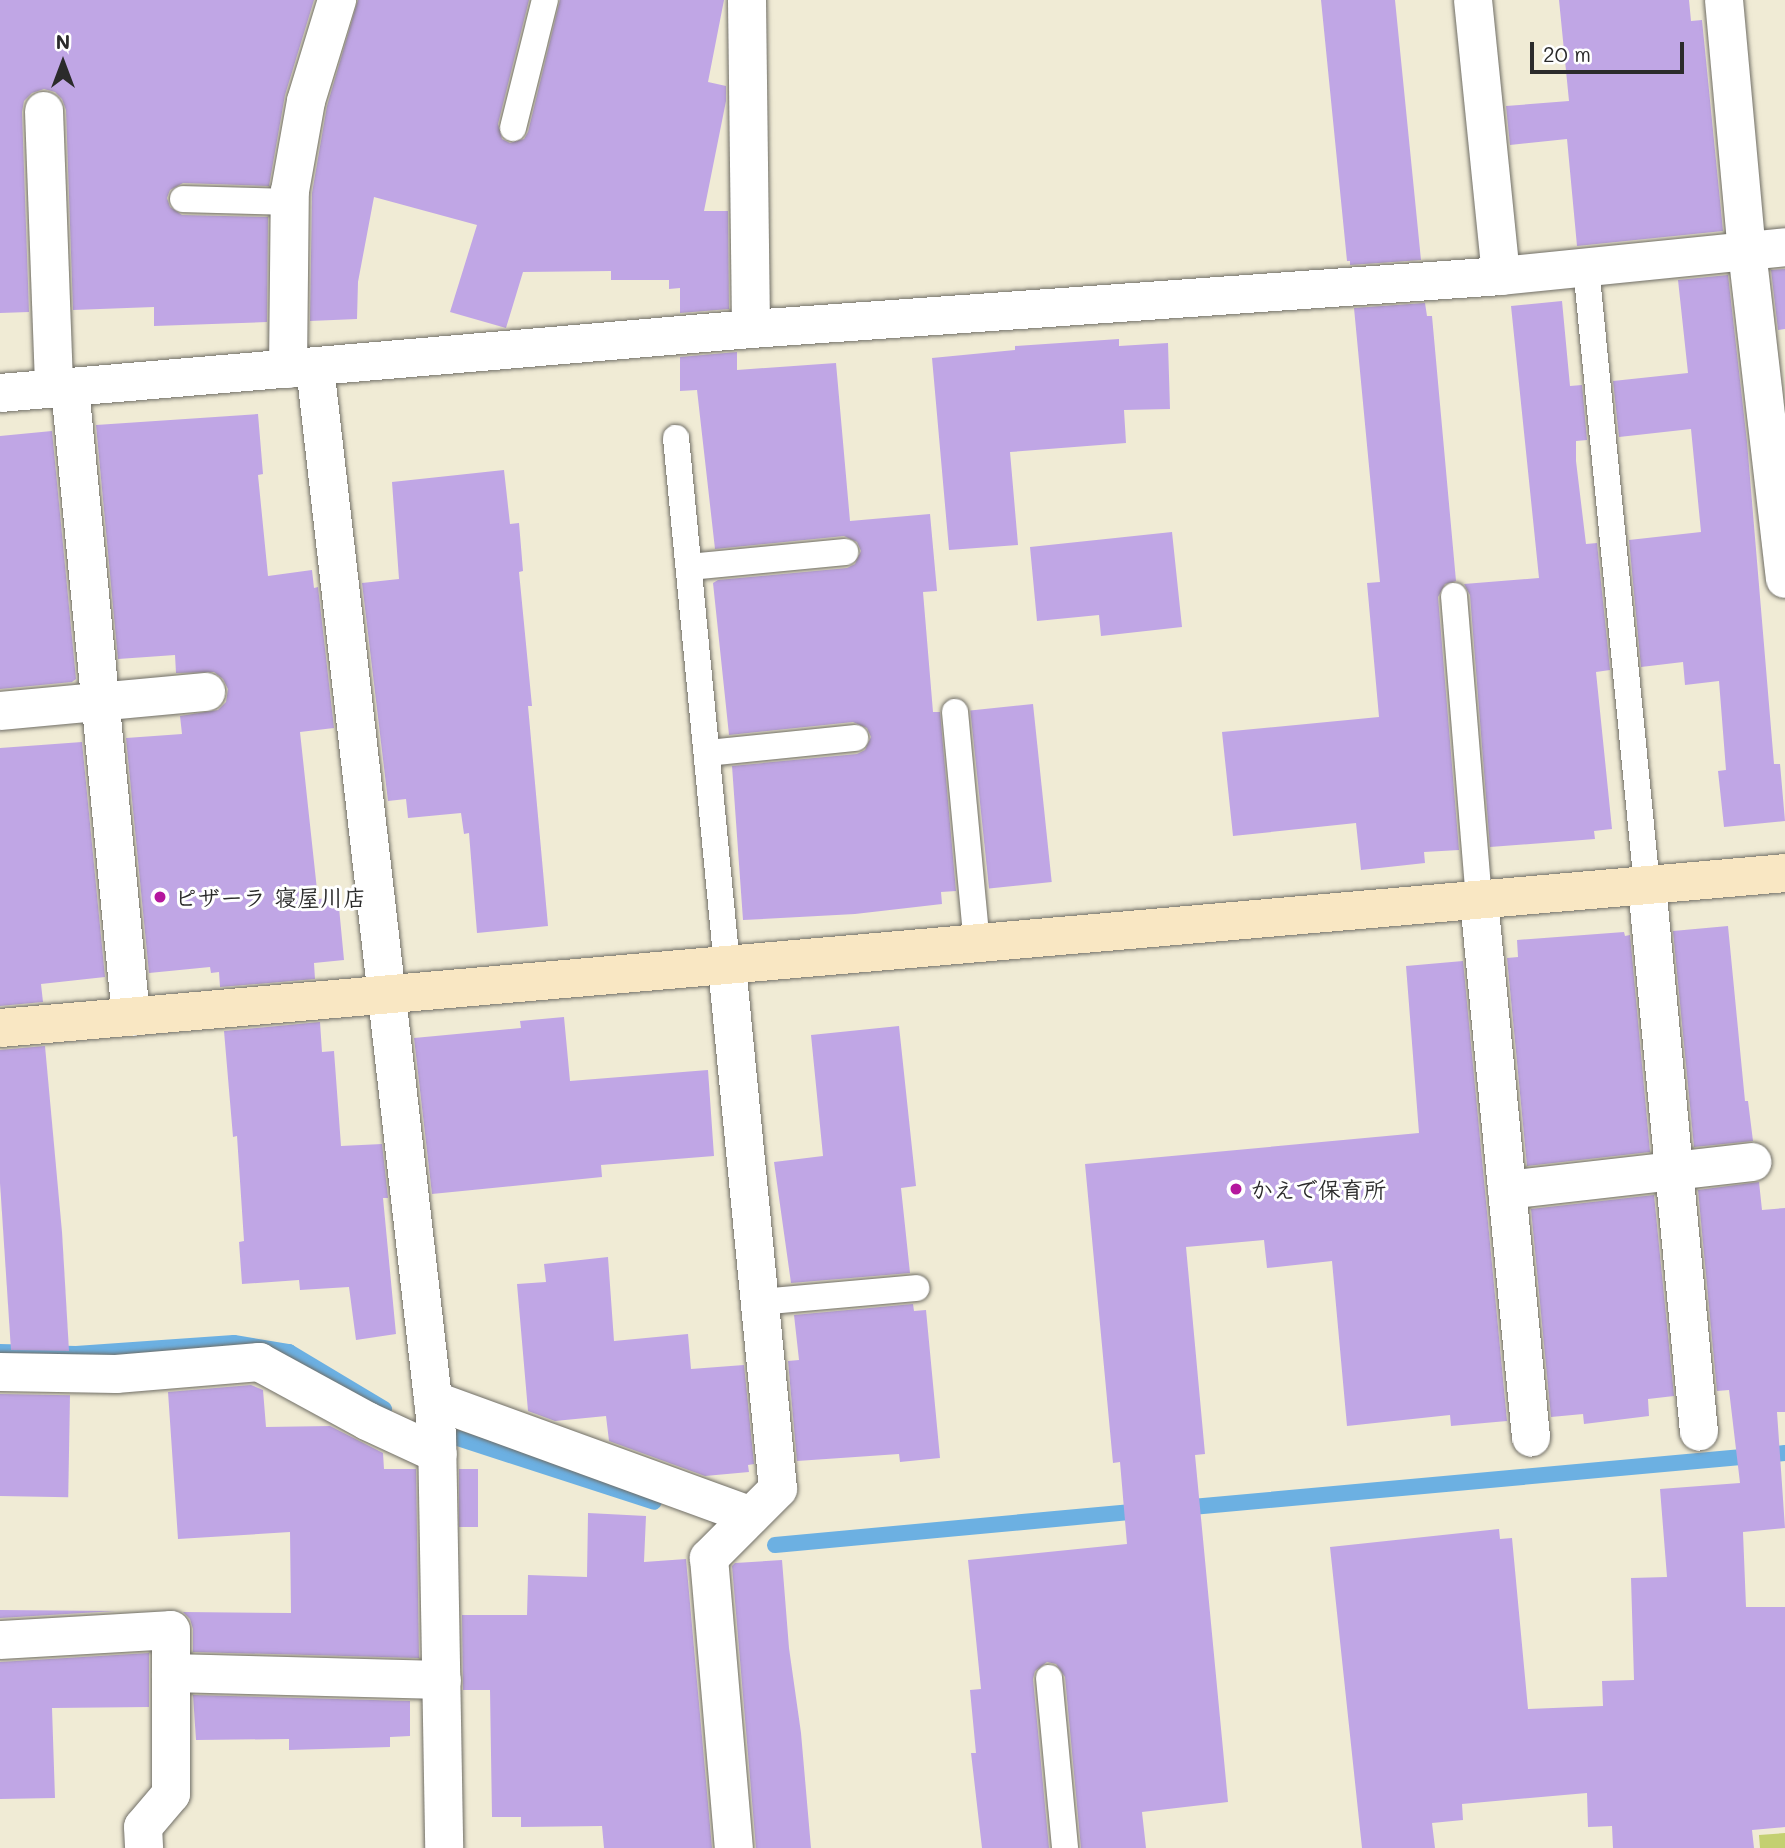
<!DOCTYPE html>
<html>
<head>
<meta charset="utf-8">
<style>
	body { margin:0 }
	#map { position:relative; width:1785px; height:1848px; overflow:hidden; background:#f0ebd5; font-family:Mali,"Klee One",sans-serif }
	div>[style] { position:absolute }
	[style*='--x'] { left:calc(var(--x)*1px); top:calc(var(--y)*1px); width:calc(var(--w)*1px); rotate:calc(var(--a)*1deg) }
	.green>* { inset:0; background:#c3d071 }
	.stream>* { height:16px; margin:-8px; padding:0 8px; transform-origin:8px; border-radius:8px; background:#6cb0e2 }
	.building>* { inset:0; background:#c0a6e5; transform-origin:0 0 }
	.roads { filter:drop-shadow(0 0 2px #706e66) drop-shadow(0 0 2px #706e66) }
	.lane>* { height:26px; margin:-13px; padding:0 13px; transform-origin:13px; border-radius:13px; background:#fff }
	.street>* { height:38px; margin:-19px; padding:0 19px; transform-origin:19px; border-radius:19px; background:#fff }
	.secondary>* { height:38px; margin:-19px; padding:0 19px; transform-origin:19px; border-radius:19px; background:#f9e7c3 }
	.dots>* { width:19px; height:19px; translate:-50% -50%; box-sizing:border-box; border:4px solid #fff; border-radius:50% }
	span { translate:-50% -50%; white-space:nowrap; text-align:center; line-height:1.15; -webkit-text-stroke:6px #fff; paint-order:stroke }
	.poi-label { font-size:23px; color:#2b2b2b; font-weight:700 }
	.left { translate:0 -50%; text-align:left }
	.north { position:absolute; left:28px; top:28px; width:70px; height:70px; -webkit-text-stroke:5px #fff; paint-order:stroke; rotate:0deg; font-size:19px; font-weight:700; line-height:28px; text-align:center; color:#2b2b2b }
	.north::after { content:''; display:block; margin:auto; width:24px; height:32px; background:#2b2b2b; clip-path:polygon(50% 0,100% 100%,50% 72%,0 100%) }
	.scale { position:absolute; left:1530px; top:42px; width:154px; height:32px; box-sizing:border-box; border:4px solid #2b2b2b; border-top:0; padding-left:9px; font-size:21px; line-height:24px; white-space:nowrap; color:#2b2b2b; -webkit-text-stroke:5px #fff; paint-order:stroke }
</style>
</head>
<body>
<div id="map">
	<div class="green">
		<div style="clip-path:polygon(1785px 1833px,1785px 1848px,1760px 1848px,1759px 1835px)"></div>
	</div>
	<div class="stream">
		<div style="--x:0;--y:1352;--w:76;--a:1.5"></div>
		<div style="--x:76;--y:1354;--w:158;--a:-4"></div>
		<div style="--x:234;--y:1343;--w:56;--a:9.3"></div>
		<div style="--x:289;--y:1352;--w:111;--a:31"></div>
		<div style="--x:436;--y:1431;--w:229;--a:18"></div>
		<div style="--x:1181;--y:1508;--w:606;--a:-5.2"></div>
		<div style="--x:775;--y:1545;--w:372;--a:-5.3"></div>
	</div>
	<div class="building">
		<div style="clip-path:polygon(0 0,314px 0,285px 95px,269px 186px,183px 183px,170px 190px,167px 198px,170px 207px,182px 215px,268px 217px,267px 322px,154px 326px,154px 307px,73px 310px,66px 110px,62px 99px,55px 92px,44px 89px,32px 93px,24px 101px,22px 112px,29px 312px,0 313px)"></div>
		<div style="clip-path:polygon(358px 0,529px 0,498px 124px,502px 139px,510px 143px,524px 139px,528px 132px,560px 0,724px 0,708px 82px,726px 86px,726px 101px,704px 211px,728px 211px,729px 309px,680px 313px,680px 288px,669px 289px,669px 280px,611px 280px,611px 271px,523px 272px,506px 328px,450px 312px,477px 225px,374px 197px,358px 282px,357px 319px,310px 321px,312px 193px,327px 106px)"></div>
		<div style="clip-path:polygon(1321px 0,1395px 0,1421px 260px,1350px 265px,1350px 261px,1347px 261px)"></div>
		<div style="clip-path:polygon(1559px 0,1689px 0,1691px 21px,1702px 20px,1723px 231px,1577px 246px,1567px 139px,1510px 145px,1506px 106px,1569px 101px)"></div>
		<div style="clip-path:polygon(1785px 269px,1785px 329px,1778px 330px,1771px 270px)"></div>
		<div style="clip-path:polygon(1728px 275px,1747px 442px,1774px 764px,1780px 764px,1785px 821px,1724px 827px,1718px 771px,1726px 770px,1719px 681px,1685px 685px,1683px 662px,1641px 667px,1629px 540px,1701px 532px,1691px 429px,1619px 437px,1613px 381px,1688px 373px,1678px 280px)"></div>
		<div style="clip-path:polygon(1562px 301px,1570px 386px,1582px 385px,1587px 440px,1576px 441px,1576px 461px,1586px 544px,1597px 543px,1610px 670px,1596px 672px,1612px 829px,1594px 831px,1595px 839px,1490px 847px,1470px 595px,1464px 584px,1539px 578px,1511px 306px)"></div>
		<div style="clip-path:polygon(1425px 303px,1427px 316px,1432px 316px,1456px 581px,1445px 584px,1438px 597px,1459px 850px,1424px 852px,1425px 863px,1361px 870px,1356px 823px,1233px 836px,1222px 732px,1379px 717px,1367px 583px,1380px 582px,1354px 308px)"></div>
		<div style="clip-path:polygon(1119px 339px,1119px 346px,1168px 343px,1170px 409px,1124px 410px,1126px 443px,1010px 452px,1018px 545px,949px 550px,932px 358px,1015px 350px,1015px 346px)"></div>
		<div style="clip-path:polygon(737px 352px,737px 370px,836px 363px,850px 521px,930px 514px,937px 591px,923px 592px,933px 712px,940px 712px,956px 891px,941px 892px,942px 904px,855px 914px,743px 920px,732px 766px,857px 754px,865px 750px,871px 737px,867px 728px,853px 722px,729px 735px,713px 583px,718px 580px,847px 568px,855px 564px,861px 551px,857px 542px,844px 536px,715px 549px,697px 390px,680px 391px,680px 357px)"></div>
		<div style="clip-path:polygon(258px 414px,263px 474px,258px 475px,268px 576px,312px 570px,314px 588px,318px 587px,334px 728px,300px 732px,318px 899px,338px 897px,344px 960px,314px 963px,315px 979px,220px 987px,219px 972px,211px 973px,210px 967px,149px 973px,126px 738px,182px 734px,180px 716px,218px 710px,226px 702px,228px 689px,223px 679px,214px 672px,176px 673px,175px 655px,118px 659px,96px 425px)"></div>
		<div style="clip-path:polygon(52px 431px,76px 679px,72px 682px,0 689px,0 436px)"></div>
		<div style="clip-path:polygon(504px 470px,510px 524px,519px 523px,523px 571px,519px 572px,532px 706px,528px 706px,548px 926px,477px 933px,469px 833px,464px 834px,461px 813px,408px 818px,406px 799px,388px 801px,362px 583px,399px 579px,392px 482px)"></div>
		<div style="clip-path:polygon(1172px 532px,1182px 627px,1101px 636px,1099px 615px,1037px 621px,1030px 547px)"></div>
		<div style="left:1033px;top:704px;width:179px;height:63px;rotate:84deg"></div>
		<div style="clip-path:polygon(82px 742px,105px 977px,41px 984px,43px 1002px,0 1006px,0 748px)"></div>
		<div style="clip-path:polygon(1728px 926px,1745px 1101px,1748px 1101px,1753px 1141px,1694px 1147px,1673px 931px)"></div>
		<div style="clip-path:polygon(1624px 932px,1625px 936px,1630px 935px,1650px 1152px,1527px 1166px,1507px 958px,1518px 957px,1517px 940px)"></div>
		<div style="clip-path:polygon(1463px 961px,1507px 1421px,1451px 1426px,1450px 1415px,1347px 1426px,1332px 1261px,1267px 1268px,1264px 1240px,1186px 1247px,1205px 1454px,1195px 1455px,1228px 1802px,1142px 1812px,1146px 1848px,1081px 1848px,1065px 1677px,1056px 1664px,1047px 1662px,1035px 1671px,1033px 1679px,1049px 1848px,982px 1848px,971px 1753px,976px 1753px,970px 1690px,981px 1689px,968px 1560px,1127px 1544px,1120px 1462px,1113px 1463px,1085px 1164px,1419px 1133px,1406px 966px)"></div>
		<div style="clip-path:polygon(564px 1017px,570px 1081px,708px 1070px,714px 1156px,601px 1165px,602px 1177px,432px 1194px,414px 1038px,521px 1028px,520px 1021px)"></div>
		<div style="clip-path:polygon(320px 1022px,322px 1052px,334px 1051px,341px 1146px,382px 1144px,388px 1198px,383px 1198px,396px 1334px,356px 1340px,349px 1287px,300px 1290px,299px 1280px,242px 1284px,239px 1242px,244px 1241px,237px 1136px,233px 1137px,224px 1031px)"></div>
		<div style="clip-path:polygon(899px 1026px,916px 1186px,901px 1188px,910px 1273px,791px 1283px,774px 1162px,823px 1156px,811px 1035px)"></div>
		<div style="clip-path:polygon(45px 1046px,62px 1232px,69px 1351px,11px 1350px,0 1183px,0 1050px)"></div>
		<div style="clip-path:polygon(1759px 1182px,1762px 1210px,1785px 1208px,1785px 1412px,1777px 1412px,1785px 1528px,1743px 1532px,1746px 1607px,1785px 1607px,1785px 1827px,1752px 1830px,1754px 1848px,1613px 1848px,1612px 1826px,1588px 1827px,1587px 1793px,1462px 1804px,1463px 1820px,1432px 1823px,1435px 1848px,1362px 1848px,1330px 1547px,1499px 1529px,1500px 1539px,1512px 1538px,1528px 1709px,1603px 1706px,1602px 1681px,1634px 1680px,1631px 1578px,1667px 1577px,1660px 1489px,1740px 1483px,1729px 1390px,1717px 1391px,1698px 1190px)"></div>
		<div style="clip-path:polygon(1654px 1195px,1674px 1396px,1648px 1399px,1649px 1416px,1584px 1424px,1583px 1414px,1551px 1417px,1531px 1209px)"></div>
		<div style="clip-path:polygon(608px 1257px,614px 1341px,688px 1334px,691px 1369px,744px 1365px,754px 1464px,748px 1465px,749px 1472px,705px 1476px,609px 1441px,606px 1416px,555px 1421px,528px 1411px,517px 1284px,546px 1282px,544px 1264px)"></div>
		<div style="clip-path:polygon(913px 1304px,914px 1311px,926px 1310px,940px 1458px,900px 1462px,899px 1454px,797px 1461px,788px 1361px,799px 1360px,794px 1315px)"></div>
		<div style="clip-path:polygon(251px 1385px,263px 1390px,266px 1427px,330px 1426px,383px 1453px,384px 1469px,416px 1469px,419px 1658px,193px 1652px,193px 1629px,190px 1619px,183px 1612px,291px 1613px,290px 1532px,178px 1539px,168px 1392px)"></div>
		<div style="left:0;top:1394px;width:70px;height:102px;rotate:1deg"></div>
		<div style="left:459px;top:1469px;width:19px;height:58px"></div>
		<div style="clip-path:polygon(588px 1513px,646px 1516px,644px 1562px,686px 1559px,712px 1848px,604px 1848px,602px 1826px,521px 1827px,521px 1817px,492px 1817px,490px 1690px,463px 1690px,462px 1615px,527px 1615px,528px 1575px,587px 1577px)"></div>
		<div style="clip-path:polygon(782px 1560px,789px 1648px,801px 1733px,811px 1848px,756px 1848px,732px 1566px,735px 1563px)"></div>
		<div style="clip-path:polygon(0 1610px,116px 1611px,0 1618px)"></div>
		<div style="clip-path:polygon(149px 1653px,149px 1707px,52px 1708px,55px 1798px,0 1799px,0 1662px)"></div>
		<div style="clip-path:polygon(193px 1695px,410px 1701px,410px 1736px,390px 1737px,390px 1747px,289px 1750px,289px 1739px,196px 1740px)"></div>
	</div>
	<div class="roads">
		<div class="lane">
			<div style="--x:513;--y:128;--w:132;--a:-76"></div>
			<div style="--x:183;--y:199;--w:106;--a:1.6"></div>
			<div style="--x:1586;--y:267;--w:622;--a:84.37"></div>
			<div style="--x:676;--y:438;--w:530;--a:84.48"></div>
			<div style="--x:689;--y:567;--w:157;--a:-5.5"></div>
			<div style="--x:1454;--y:596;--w:305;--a:85.3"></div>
			<div style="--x:955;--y:712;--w:233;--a:84.6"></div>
			<div style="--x:707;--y:753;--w:149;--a:-5.8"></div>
			<div style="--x:760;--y:1302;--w:157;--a:-5.1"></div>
			<div style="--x:1049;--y:1678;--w:171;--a:84.6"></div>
		</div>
		<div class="street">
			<div style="--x:747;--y:0;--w:329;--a:89.3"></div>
			<div style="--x:1473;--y:0;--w:277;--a:84.2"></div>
			<div style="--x:1724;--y:0;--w:252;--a:84.8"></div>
			<div style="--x:1747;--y:251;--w:330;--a:83.4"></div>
			<div style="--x:44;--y:111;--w:277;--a:87.9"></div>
			<div style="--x:315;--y:367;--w:1074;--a:83.48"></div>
			<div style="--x:437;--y:1434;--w:414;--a:89"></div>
			<div style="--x:288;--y:369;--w:178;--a:-89.4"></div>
			<div style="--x:290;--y:191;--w:91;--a:-79.9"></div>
			<div style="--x:306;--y:101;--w:106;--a:-72.9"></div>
			<div style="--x:70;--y:388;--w:632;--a:84.46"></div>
			<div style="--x:0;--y:393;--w:754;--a:-4.87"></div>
			<div style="--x:751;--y:329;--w:752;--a:-4.04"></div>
			<div style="--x:1501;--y:276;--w:285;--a:-5.8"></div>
			<div style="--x:0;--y:711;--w:207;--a:-5.3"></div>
			<div style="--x:1647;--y:886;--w:548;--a:84.56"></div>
			<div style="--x:1479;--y:900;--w:540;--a:84.47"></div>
			<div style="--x:727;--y:966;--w:525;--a:84.43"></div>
			<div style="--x:778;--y:1489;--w:98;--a:135"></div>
			<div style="--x:709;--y:1558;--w:291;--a:85.1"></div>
			<div style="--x:1507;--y:1190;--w:247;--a:-6.5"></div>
			<div style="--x:0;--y:1372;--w:116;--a:1"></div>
			<div style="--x:116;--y:1374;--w:144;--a:-4.8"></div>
			<div style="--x:259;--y:1362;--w:123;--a:28.6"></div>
			<div style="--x:367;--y:1421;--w:78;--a:24.9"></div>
			<div style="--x:433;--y:1400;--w:338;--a:20"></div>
			<div style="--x:0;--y:1640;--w:171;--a:-3.3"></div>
			<div style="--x:171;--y:1630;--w:164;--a:90"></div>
			<div style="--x:171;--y:1794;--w:43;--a:130.3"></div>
			<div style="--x:143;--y:1827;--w:21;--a:87"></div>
			<div style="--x:171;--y:1673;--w:271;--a:1.5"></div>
		</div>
		<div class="secondary">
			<div style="--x:0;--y:1028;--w:1792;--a:-4.96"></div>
		</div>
	</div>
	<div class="dots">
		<div style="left:160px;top:897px;background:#b5179e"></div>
		<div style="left:1236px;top:1189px;background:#b5179e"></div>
	</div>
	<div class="poi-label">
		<span class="left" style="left:174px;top:897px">ピザーラ 寝屋川店</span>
		<span class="left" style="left:1250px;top:1189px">かえで保育所</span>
	</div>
	<div class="north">N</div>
	<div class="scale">20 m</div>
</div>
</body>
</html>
